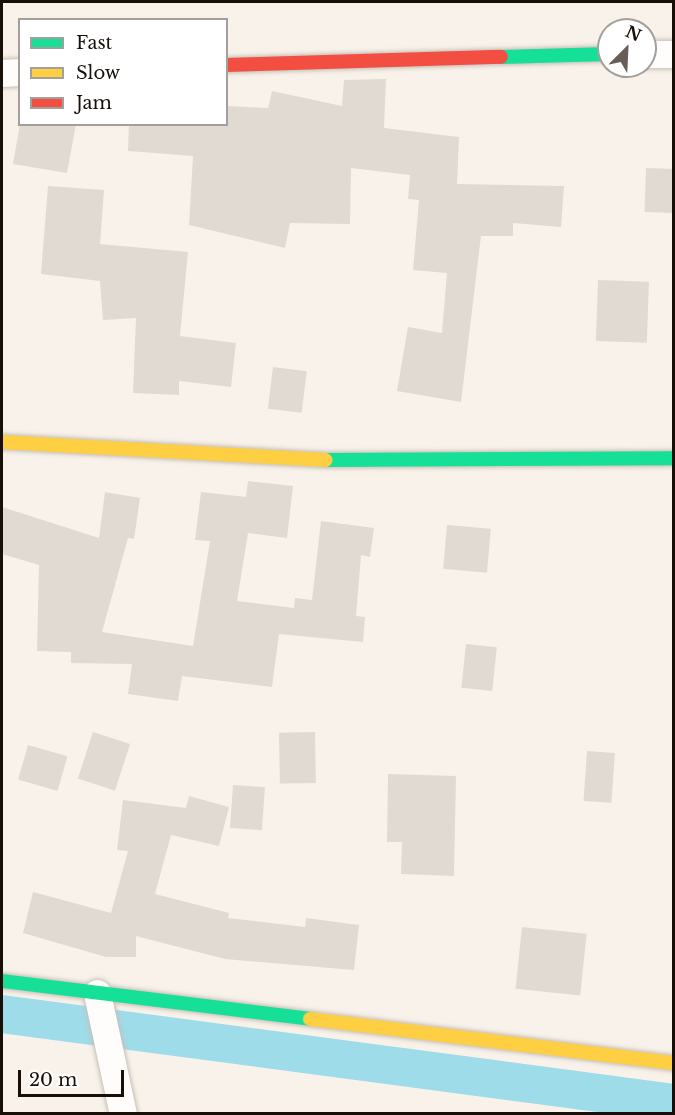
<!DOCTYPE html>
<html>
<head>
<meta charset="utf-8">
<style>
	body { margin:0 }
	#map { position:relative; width:675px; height:1115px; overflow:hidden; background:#f9f2ea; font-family:"Libre Baskerville",serif }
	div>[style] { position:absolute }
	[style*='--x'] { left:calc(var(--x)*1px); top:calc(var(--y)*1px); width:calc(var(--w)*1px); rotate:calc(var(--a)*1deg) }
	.canal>* { height:38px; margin:-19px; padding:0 19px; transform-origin:19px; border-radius:19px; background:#9ddce8 }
	.building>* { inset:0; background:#e0dad2; transform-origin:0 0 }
	.roads { filter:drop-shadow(0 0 2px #c7c0b8) drop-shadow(0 0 2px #c7c0b8) }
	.street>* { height:27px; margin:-13.5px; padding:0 13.5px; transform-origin:13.5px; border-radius:13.5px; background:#fefdfc }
	.fast>* { height:14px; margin:-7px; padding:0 7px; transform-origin:7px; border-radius:7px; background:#16e098 }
	.slow>* { height:14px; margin:-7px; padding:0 7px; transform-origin:7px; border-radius:7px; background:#ffcf43 }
	.jam>* { height:14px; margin:-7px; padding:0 7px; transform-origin:7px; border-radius:7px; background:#f24e42 }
	span { translate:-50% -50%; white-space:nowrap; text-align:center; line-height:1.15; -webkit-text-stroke:4.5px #fff; paint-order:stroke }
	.frame { position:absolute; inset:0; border:3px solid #170f08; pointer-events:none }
	.legend { position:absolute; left:18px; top:18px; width:210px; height:108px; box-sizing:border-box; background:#fff; border:2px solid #a29f9c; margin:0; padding:8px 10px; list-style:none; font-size:18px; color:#170f08 }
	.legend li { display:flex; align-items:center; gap:12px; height:30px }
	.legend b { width:30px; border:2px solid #a29f9c }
	.north { position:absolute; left:597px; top:18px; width:60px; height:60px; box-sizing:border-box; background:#fff; border:2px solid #a29f9c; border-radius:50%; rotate:24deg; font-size:16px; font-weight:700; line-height:24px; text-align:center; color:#170f08 }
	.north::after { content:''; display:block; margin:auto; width:21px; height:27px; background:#665e57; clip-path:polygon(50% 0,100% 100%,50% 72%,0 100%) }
	.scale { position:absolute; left:18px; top:1070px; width:106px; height:27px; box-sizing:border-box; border:3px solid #170f08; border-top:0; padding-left:8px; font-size:18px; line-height:21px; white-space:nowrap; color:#170f08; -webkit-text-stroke:4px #fff; paint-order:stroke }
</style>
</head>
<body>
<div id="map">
	<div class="canal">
		<div style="--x:2;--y:1014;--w:678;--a:7.54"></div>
	</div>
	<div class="building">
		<div style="clip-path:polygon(386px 79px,384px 128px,459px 137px,457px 184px,564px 186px,561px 227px,513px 223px,513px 236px,481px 236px,461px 402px,397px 391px,408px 327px,442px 333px,447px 273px,413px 270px,419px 200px,408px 199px,410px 175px,351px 168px,350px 224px,290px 223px,285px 248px,189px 225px,193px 156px,128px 151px,129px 124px,226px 124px,226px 106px,268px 108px,272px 91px,342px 106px,344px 80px)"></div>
		<div style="clip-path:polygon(20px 124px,76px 124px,67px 173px,13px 164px)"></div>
		<div style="left:646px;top:168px;width:28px;height:44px;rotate:2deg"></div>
		<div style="clip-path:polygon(48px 186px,104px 190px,100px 244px,188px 252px,180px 336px,236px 343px,231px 387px,179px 381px,179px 395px,133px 393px,136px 318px,103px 320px,100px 281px,41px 274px)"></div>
		<div style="left:598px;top:280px;width:51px;height:61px;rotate:2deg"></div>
		<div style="left:273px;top:367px;width:34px;height:42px;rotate:7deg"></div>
		<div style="clip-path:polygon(248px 481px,293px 486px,287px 538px,248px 533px,237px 601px,294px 608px,295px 598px,312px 600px,321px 521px,374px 528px,370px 557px,361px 555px,356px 616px,365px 617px,363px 642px,279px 634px,272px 687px,182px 676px,178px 701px,128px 694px,132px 664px,71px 663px,71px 652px,37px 651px,39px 565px,2px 554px,2px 507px,99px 538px,105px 492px,140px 498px,134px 539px,128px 538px,102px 632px,193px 646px,210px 541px,195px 540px,201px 492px,246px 497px)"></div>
		<div style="left:447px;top:525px;width:44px;height:44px;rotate:5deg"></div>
		<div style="left:466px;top:644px;width:31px;height:44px;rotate:6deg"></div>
		<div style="left:93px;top:732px;width:39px;height:49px;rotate:18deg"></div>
		<div style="left:315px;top:732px;width:51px;height:36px;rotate:89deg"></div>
		<div style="left:28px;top:745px;width:41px;height:36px;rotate:16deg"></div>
		<div style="left:587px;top:751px;width:28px;height:50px;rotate:4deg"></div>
		<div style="clip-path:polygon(388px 774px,456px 776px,454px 876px,401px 874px,402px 842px,387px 842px)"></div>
		<div style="left:233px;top:785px;width:32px;height:43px;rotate:4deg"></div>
		<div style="clip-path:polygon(189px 796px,229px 807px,219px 846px,171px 835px,155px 894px,229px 913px,228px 918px,305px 927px,306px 918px,359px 925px,354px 970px,225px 959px,136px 936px,136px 957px,106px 957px,23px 933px,33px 892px,111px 913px,128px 851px,117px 850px,123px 800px,186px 808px)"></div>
		<div style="left:522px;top:927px;width:65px;height:62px;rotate:6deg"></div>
	</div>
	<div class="roads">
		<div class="street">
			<div style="--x:645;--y:54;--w:29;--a:0"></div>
			<div style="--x:2;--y:73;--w:18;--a:-3"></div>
			<div style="--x:97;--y:993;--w:124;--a:77.9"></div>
		</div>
		<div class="fast">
			<div style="--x:501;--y:57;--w:108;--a:-1.6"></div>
			<div style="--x:325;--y:460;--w:349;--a:-0.3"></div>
			<div style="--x:2;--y:981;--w:310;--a:7"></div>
		</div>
		<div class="slow">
			<div style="--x:2;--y:442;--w:324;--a:3.2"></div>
			<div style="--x:310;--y:1019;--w:367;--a:6.9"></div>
		</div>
		<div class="jam">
			<div style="--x:226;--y:65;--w:275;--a:-1.7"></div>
		</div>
	</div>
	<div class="frame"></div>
	<ul class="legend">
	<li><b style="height:8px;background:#16e098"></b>Fast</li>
	<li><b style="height:8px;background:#ffcf43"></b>Slow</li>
	<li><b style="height:8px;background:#f24e42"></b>Jam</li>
	</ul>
	<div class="north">N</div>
	<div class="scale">20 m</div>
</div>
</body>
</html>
